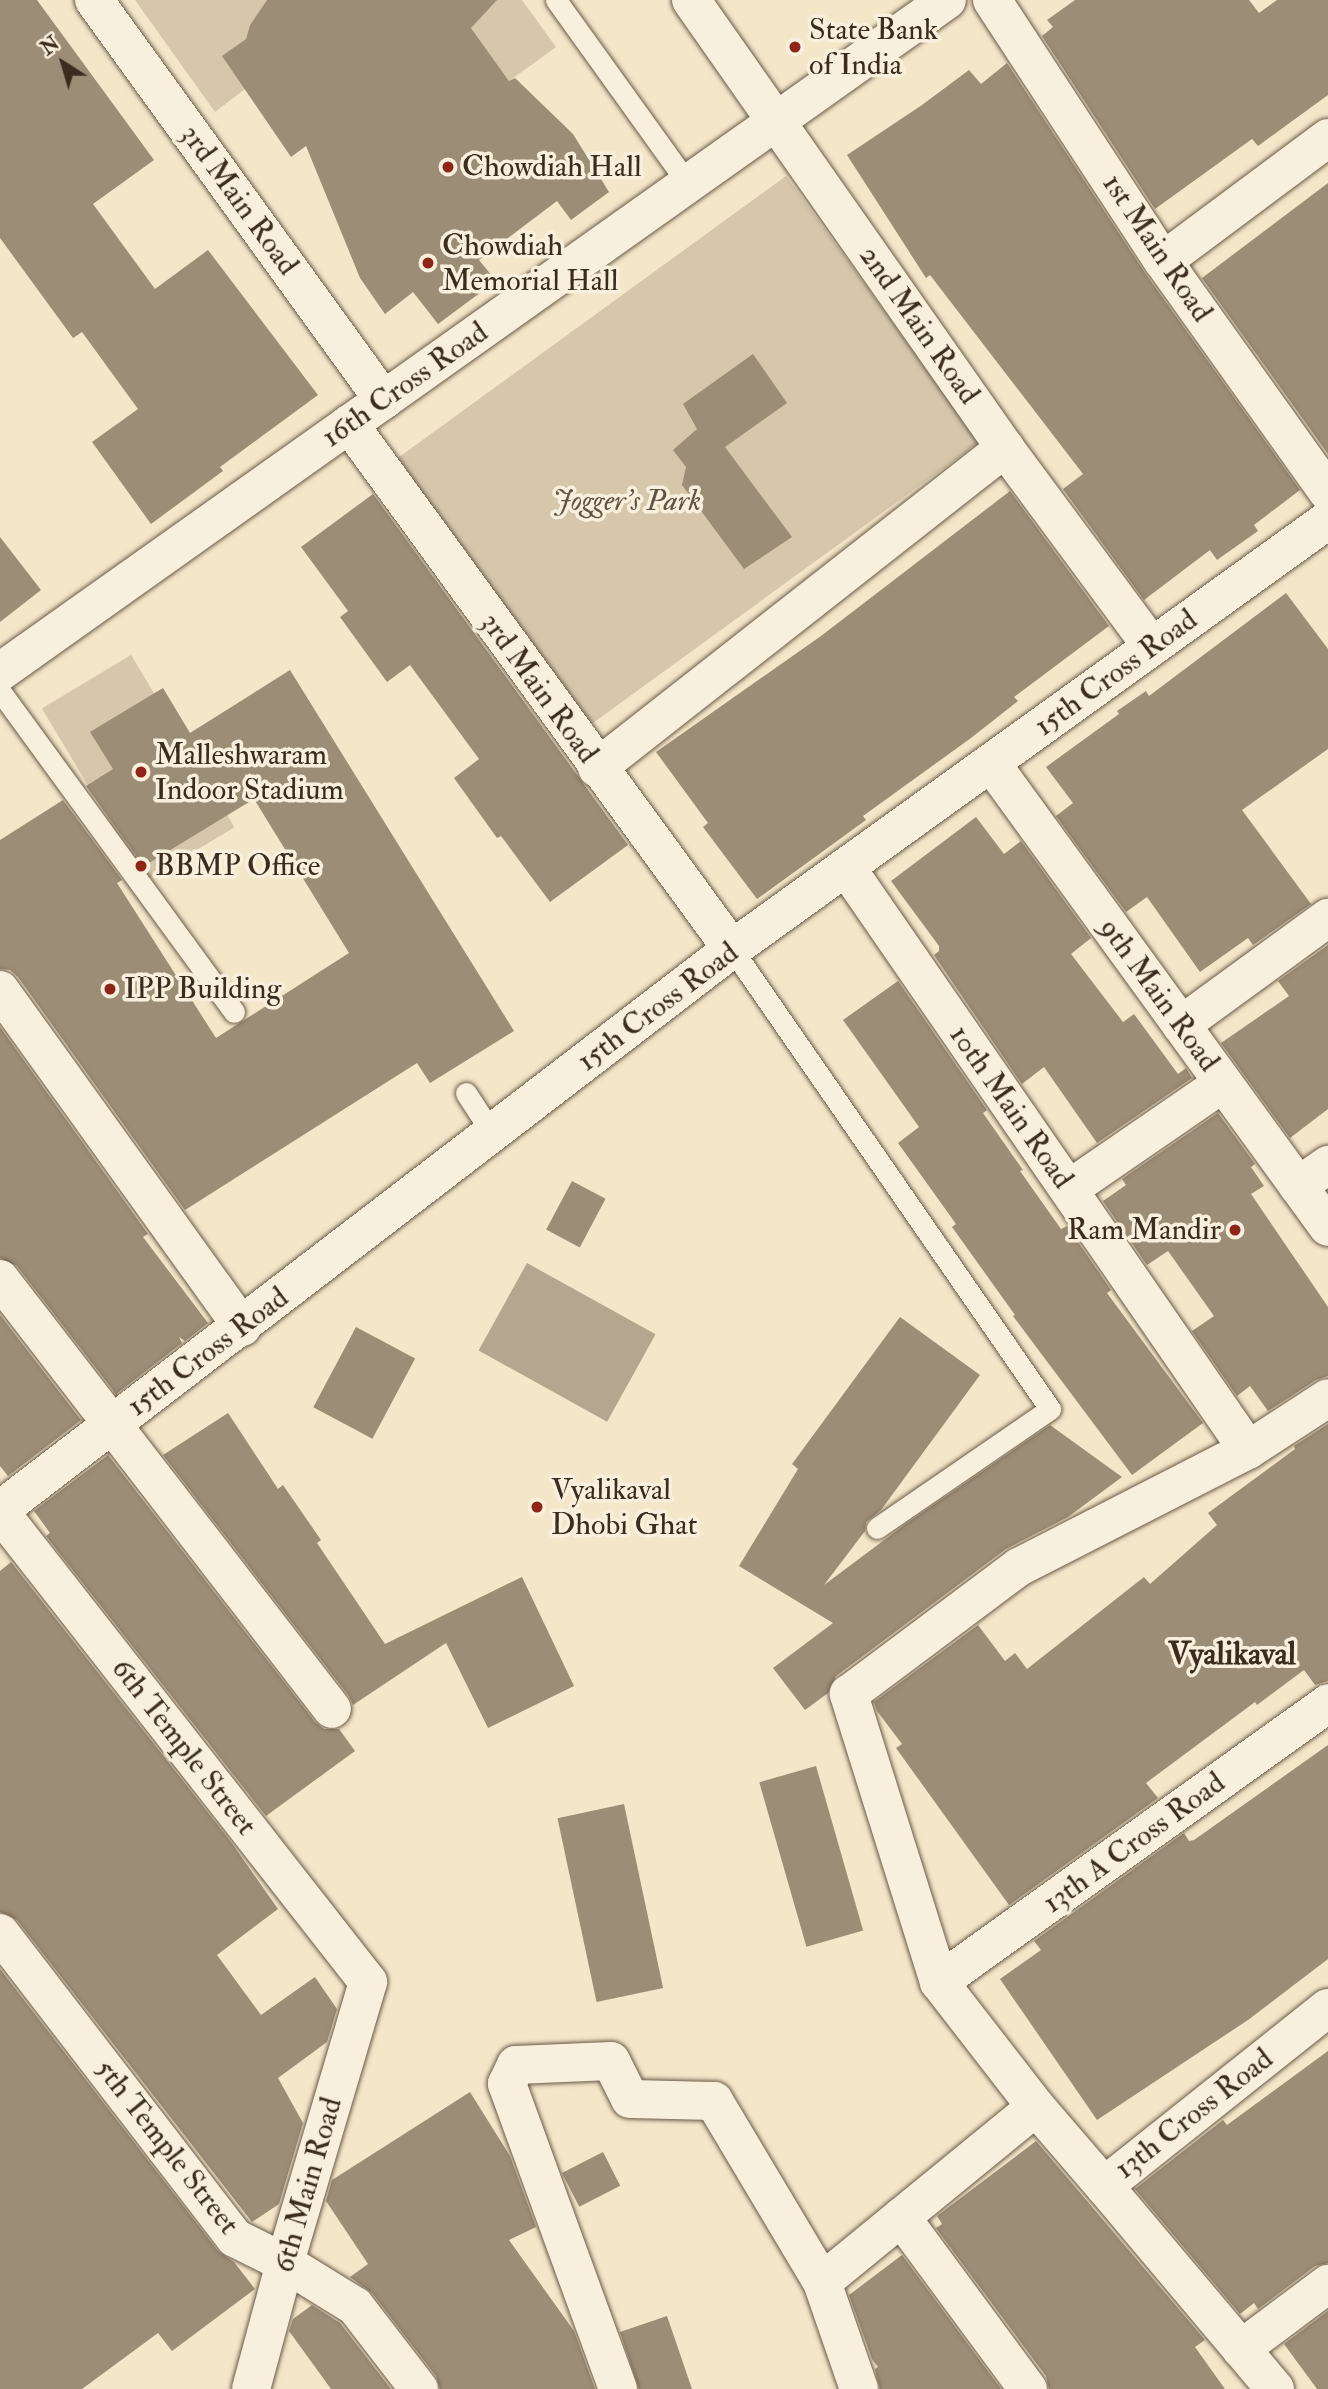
<!DOCTYPE html>
<html>
<head>
<meta charset="utf-8">
<style>
	body { margin:0 }
	#map { position:relative; width:1328px; height:2389px; overflow:hidden; background:#f4e6c9; font-family:"IM FELL Double Pica",serif }
	div>[style] { position:absolute }
	[style*='--x'] { left:calc(var(--x)*1px); top:calc(var(--y)*1px); width:calc(var(--w)*1px); rotate:calc(var(--a)*1deg) }
	.green>* { inset:0; background:#d5c6ac; transform-origin:0 0 }
	.water>* { inset:0; background:#b5a78f; transform-origin:0 0 }
	.building>* { inset:0; background:#9b8d76; transform-origin:0 0 }
	.roads { filter:drop-shadow(0 0 2px #695a48) drop-shadow(0 0 2px #695a48) }
	.service>* { height:21px; margin:-10.5px; padding:0 10.5px; transform-origin:10.5px; border-radius:10.5px; background:#f8efdc }
	.minor>* { height:38px; margin:-19px; padding:0 19px; transform-origin:19px; border-radius:19px; background:#f8efdc }
	.tertiary>* { height:38px; margin:-19px; padding:0 19px; transform-origin:19px; border-radius:19px; background:#f8efdc }
	.dots>* { width:19px; height:19px; translate:-50% -50%; box-sizing:border-box; border:4px solid #f8efdc; border-radius:50% }
	span { translate:-50% -50%; white-space:nowrap; text-align:center; line-height:1.15; -webkit-text-stroke:7px #f8efdc; paint-order:stroke }
	.poi-label { font-size:30px; color:#3b2c1d }
	.left { translate:0 -50%; text-align:left }
	.right { translate:-100% -50%; text-align:right }
	.street-label { font-size:30px; color:#3b2c1d }
	.park-label { font-size:30px; color:#625241; font-style:italic }
	.neighbourhood-label { font-size:32px; color:#3b2c1d; font-weight:700 }
	.north { position:absolute; left:28px; top:28px; width:70px; height:70px; -webkit-text-stroke:5px #f8efdc; paint-order:stroke; rotate:323deg; font-size:19px; font-weight:700; line-height:28px; text-align:center; color:#3b2c1d }
	.north::after { content:''; display:block; margin:auto; width:24px; height:32px; background:#3b2c1d; clip-path:polygon(50% 0,100% 100%,50% 72%,0 100%) }
</style>
</head>
<body>
<div id="map">
	<div class="green">
		<div style="clip-path:polygon(135px 0,267px 0,250px 25px,243px 50px,245px 89px,215px 112px)"></div>
		<div style="clip-path:polygon(468px 0,522px 0,556px 47px,509px 81px,471px 28px)"></div>
		<div style="left:786px;top:176px;width:329px;height:490px;rotate:54deg"></div>
		<div style="left:131px;top:655px;width:201px;height:104px;rotate:59deg"></div>
	</div>
	<div class="water">
		<div style="left:527px;top:1263px;width:147px;height:100px;rotate:29deg"></div>
	</div>
	<div class="building">
		<div style="clip-path:polygon(0 0,37px 0,154px 160px,93px 204px,155px 289px,208px 250px,318px 395px,220px 467px,223px 471px,151px 524px,92px 442px,138px 409px,82px 332px,73px 338px,0 238px)"></div>
		<div style="clip-path:polygon(267px 0,497px 0,471px 28px,509px 81px,515px 78px,573px 134px,609px 192px,571px 220px,557px 201px,479px 260px,496px 281px,438px 324px,413px 292px,385px 314px,360px 278px,306px 146px,291px 157px,222px 56px,246px 39px,250px 25px)"></div>
		<div style="clip-path:polygon(1075px 0,1249px 0,1259px 13px,1277px 0,1328px 0,1328px 95px,1258px 146px,1252px 139px,1155px 209px,1042px 36px,1053px 27px,1047px 20px)"></div>
		<div style="clip-path:polygon(1007px 63px,1145px 273px,1300px 490px,1254px 525px,1258px 531px,1217px 560px,1210px 550px,1144px 600px,1063px 489px,1083px 474px,930px 275px,926px 278px,847px 155px,922px 105px,969px 70px,981px 84px)"></div>
		<div style="clip-path:polygon(1328px 183px,1328px 454px,1202px 278px)"></div>
		<div style="clip-path:polygon(753px 354px,787px 403px,725px 447px,792px 537px,744px 569px,682px 485px,686px 467px,673px 450px,697px 429px,683px 404px)"></div>
		<div style="clip-path:polygon(1010px 491px,1109px 626px,1014px 697px,1018px 701px,971px 738px,863px 816px,866px 820px,757px 899px,703px 827px,708px 823px,656px 752px,821px 636px)"></div>
		<div style="clip-path:polygon(373px 494px,628px 845px,550px 902px,501px 836px,497px 838px,454px 778px,479px 759px,410px 665px,387px 682px,340px 617px,348px 611px,301px 547px)"></div>
		<div style="clip-path:polygon(0 537px,41px 590px,0 622px)"></div>
		<div style="clip-path:polygon(1286px 593px,1328px 649px,1328px 749px,1242px 810px,1311px 904px,1253px 945px,1248px 938px,1200px 972px,1147px 897px,1126px 912px,1056px 816px,1073px 803px,1046px 767px,1119px 714px,1117px 711px,1146px 691px,1149px 696px)"></div>
		<div style="clip-path:polygon(290px 670px,514px 1031px,430px 1083px,417px 1063px,185px 1210px,18px 977px,10px 970px,0 969px,0 840px,63px 800px,122px 880px,117px 883px,216px 1038px,349px 953px,254px 799px,144px 866px,86px 786px,113px 769px,90px 732px,163px 688px,190px 733px)"></div>
		<div style="clip-path:polygon(976px 817px,1004px 854px,1021px 841px,1091px 938px,1071px 954px,1123px 1022px,1134px 1014px,1178px 1074px,1186px 1068px,1192px 1078px,1097px 1143px,1044px 1067px,1022px 1084px,934px 955px,939px 951px,939px 946px,891px 881px)"></div>
		<div style="clip-path:polygon(1328px 945px,1328px 1109px,1290px 1138px,1221px 1043px,1289px 996px,1278px 981px)"></div>
		<div style="clip-path:polygon(898px 981px,987px 1110px,983px 1113px,1023px 1170px,1020px 1171px,1061px 1229px,1067px 1226px,1111px 1290px,1107px 1293px,1203px 1423px,1132px 1475px,1013px 1316px,1015px 1315px,952px 1227px,956px 1224px,898px 1143px,919px 1127px,843px 1020px)"></div>
		<div style="clip-path:polygon(0 1027px,148px 1234px,143px 1237px,208px 1323px,185px 1341px,179px 1337px,182px 1343px,116px 1394px,17px 1266px,0 1258px)"></div>
		<div style="clip-path:polygon(1218px 1113px,1255px 1164px,1251px 1167px,1264px 1186px,1251px 1194px,1328px 1307px,1328px 1376px,1316px 1380px,1268px 1411px,1250px 1386px,1237px 1396px,1192px 1331px,1214px 1316px,1168px 1251px,1147px 1265px,1103px 1201px,1126px 1185px,1122px 1179px)"></div>
		<div style="left:572px;top:1181px;width:38px;height:55px;rotate:28deg"></div>
		<div style="clip-path:polygon(0 1315px,81px 1420px,8px 1476px,0 1466px)"></div>
		<div style="clip-path:polygon(900px 1317px,980px 1375px,881px 1510px,866px 1522px,865px 1531px,824px 1585px,907px 1523px,1050px 1425px,1122px 1477px,1068px 1517px,1006px 1549px,836px 1676px,828px 1693px,805px 1710px,773px 1668px,833px 1623px,739px 1566px,798px 1469px,792px 1464px)"></div>
		<div style="left:356px;top:1327px;width:67px;height:91px;rotate:28deg"></div>
		<div style="clip-path:polygon(228px 1413px,278px 1489px,283px 1485px,321px 1540px,317px 1543px,385px 1644px,522px 1577px,574px 1686px,488px 1728px,446px 1643px,353px 1705px,349px 1696px,163px 1455px)"></div>
		<div style="clip-path:polygon(1328px 1424px,1328px 1681px,1315px 1685px,1304px 1670px,1257px 1705px,1255px 1702px,1146px 1783px,1158px 1798px,1009px 1905px,896px 1748px,902px 1744px,877px 1711px,874px 1702px,978px 1625px,1005px 1661px,1015px 1653px,1027px 1669px,1144px 1577px,1150px 1584px,1217px 1525px,1208px 1513px,1295px 1449px,1294px 1446px)"></div>
		<div style="clip-path:polygon(108px 1455px,315px 1722px,324px 1729px,339px 1729px,355px 1751px,266px 1816px,46px 1536px,50px 1533px,34px 1511px)"></div>
		<div style="clip-path:polygon(11px 1562px,231px 1842px,278px 1909px,217px 1955px,261px 2015px,315px 1977px,337px 2009px,327px 2042px,278px 2078px,303px 2123px,279px 2204px,252px 2222px,17px 1920px,0 1912px,0 1571px)"></div>
		<div style="clip-path:polygon(1328px 1745px,1328px 1959px,1248px 2020px,1097px 2120px,1000px 1979px,1041px 1950px,1034px 1941px,1184px 1833px,1189px 1841px,1194px 1840px)"></div>
		<div style="left:816px;top:1766px;width:171px;height:59px;rotate:74deg"></div>
		<div style="left:624px;top:1804px;width:188px;height:68px;rotate:78deg"></div>
		<div style="clip-path:polygon(0 1969px,218px 2251px,234px 2262px,255px 2289px,172px 2351px,158px 2333px,82px 2389px,0 2389px)"></div>
		<div style="clip-path:polygon(1328px 2051px,1328px 2263px,1315px 2266px,1258px 2309px,1254px 2303px,1240px 2314px,1135px 2189px,1223px 2120px,1227px 2125px)"></div>
		<div style="clip-path:polygon(470px 2092px,510px 2156px,536px 2227px,509px 2240px,574px 2331px,595px 2389px,440px 2389px,436px 2376px,372px 2293px,350px 2277px,368px 2264px,326px 2201px,332px 2180px)"></div>
		<div style="clip-path:polygon(1036px 2141px,1205px 2340px,1195px 2347px,1225px 2389px,1049px 2389px,1046px 2376px,936px 2228px,942px 2224px,937px 2216px)"></div>
		<div style="left:603px;top:2152px;width:38px;height:46px;rotate:63deg"></div>
		<div style="clip-path:polygon(902px 2255px,1001px 2389px,880px 2389px,875px 2369px,878px 2367px,872px 2359px,849px 2295px)"></div>
		<div style="clip-path:polygon(312px 2305px,340px 2323px,391px 2389px,331px 2389px,289px 2331px,293px 2319px)"></div>
		<div style="clip-path:polygon(1328px 2311px,1328px 2389px,1317px 2389px,1284px 2344px)"></div>
		<div style="clip-path:polygon(667px 2316px,692px 2389px,639px 2389px,620px 2332px)"></div>
	</div>
	<div class="roads">
		<div class="service">
			<div style="--x:556;--y:0;--w:226;--a:54.3"></div>
			<div style="--x:0;--y:691;--w:397;--a:53.9"></div>
			<div style="--x:732;--y:949;--w:559;--a:55.34"></div>
			<div style="--x:1050;--y:1409;--w:210;--a:145.5"></div>
			<div style="--x:466;--y:1093;--w:48;--a:57"></div>
		</div>
		<div class="minor">
			<div style="--x:94;--y:0;--w:494;--a:54.1"></div>
			<div style="--x:691;--y:0;--w:547;--a:54.97"></div>
			<div style="--x:1005;--y:448;--w:247;--a:53.5"></div>
			<div style="--x:992;--y:0;--w:312;--a:56.8"></div>
			<div style="--x:1163;--y:261;--w:284;--a:54.5"></div>
			<div style="--x:1163;--y:261;--w:206;--a:-36.7"></div>
			<div style="--x:349;--y:424;--w:650;--a:53.89"></div>
			<div style="--x:991;--y:763;--w:573;--a:54.01"></div>
			<div style="--x:597;--y:768;--w:519;--a:-38.11"></div>
			<div style="--x:846;--y:867;--w:708;--a:55.41"></div>
			<div style="--x:0;--y:990;--w:415;--a:54.3"></div>
			<div style="--x:1181;--y:1025;--w:182;--a:-36.1"></div>
			<div style="--x:1298;--y:1186;--w:37;--a:-35"></div>
			<div style="--x:1069;--y:1189;--w:187;--a:-34.5"></div>
			<div style="--x:0;--y:1279;--w:543;--a:52.33"></div>
			<div style="--x:0;--y:1512;--w:597;--a:51.94"></div>
			<div style="--x:368;--y:1982;--w:293;--a:106.5"></div>
			<div style="--x:285;--y:2263;--w:131;--a:105.1"></div>
			<div style="--x:0;--y:1933;--w:385;--a:52.4"></div>
			<div style="--x:235;--y:2238;--w:56;--a:26.6"></div>
			<div style="--x:285;--y:2263;--w:82;--a:31.6"></div>
			<div style="--x:355;--y:2306;--w:105;--a:52.4"></div>
			<div style="--x:939;--y:1982;--w:479;--a:-35.6"></div>
			<div style="--x:1104;--y:2186;--w:104;--a:-130.7"></div>
			<div style="--x:1036;--y:2107;--w:158;--a:-127.8"></div>
			<div style="--x:939;--y:1982;--w:302;--a:-107.4"></div>
			<div style="--x:849;--y:1694;--w:212;--a:-36.8"></div>
			<div style="--x:1019;--y:1567;--w:257;--a:-27.1"></div>
			<div style="--x:1248;--y:1450;--w:95;--a:-33"></div>
			<div style="--x:901;--y:2217;--w:214;--a:53.6"></div>
			<div style="--x:822;--y:2282;--w:276;--a:-39.3"></div>
			<div style="--x:1241;--y:2349;--w:109;--a:-36.8"></div>
			<div style="--x:618;--y:2389;--w:325;--a:-110"></div>
			<div style="--x:507;--y:2084;--w:21;--a:-65"></div>
			<div style="--x:516;--y:2065;--w:95;--a:-2.4"></div>
			<div style="--x:611;--y:2061;--w:42;--a:63.4"></div>
			<div style="--x:630;--y:2099;--w:84;--a:1.4"></div>
			<div style="--x:714;--y:2101;--w:211;--a:59.2"></div>
			<div style="--x:822;--y:2282;--w:113;--a:70.9"></div>
			<div style="--x:1275;--y:2389;--w:265;--a:-130.1"></div>
			<div style="--x:1104;--y:2186;--w:286;--a:-38.5"></div>
		</div>
		<div class="tertiary">
			<div style="--x:0;--y:672;--w:1161;--a:-35.36"></div>
			<div style="--x:0;--y:1510;--w:922;--a:-37.47"></div>
			<div style="--x:732;--y:949;--w:734;--a:-35.75"></div>
		</div>
	</div>
	<div class="dots">
		<div style="left:795px;top:47px;background:#8f2418"></div>
		<div style="left:448px;top:167px;background:#8f2418"></div>
		<div style="left:428px;top:263px;background:#8f2418"></div>
		<div style="left:141px;top:772px;background:#8f2418"></div>
		<div style="left:141px;top:866px;background:#8f2418"></div>
		<div style="left:110px;top:989px;background:#8f2418"></div>
		<div style="left:1235px;top:1230px;background:#8f2418"></div>
		<div style="left:537px;top:1507px;background:#8f2418"></div>
	</div>
	<div class="poi-label">
		<span class="left" style="left:809px;top:47px">State Bank<br>of India</span>
		<span class="left" style="left:462px;top:167px">Chowdiah Hall</span>
		<span class="left" style="left:442px;top:263px">Chowdiah<br>Memorial Hall</span>
		<span class="left" style="left:155px;top:772px">Malleshwaram<br>Indoor Stadium</span>
		<span class="left" style="left:155px;top:866px">BBMP Office</span>
		<span class="left" style="left:124px;top:989px">IPP Building</span>
		<span class="right" style="left:1221px;top:1230px">Ram Mandir</span>
		<span class="left" style="left:551px;top:1507px">Vyalikaval<br>Dhobi Ghat</span>
	</div>
	<div class="street-label">
		<span style="left:239px;top:200px;rotate:54deg">3rd Main Road</span>
		<span style="left:1157px;top:248px;rotate:56deg">1st Main Road</span>
		<span style="left:919px;top:325px;rotate:55deg">2nd Main Road</span>
		<span style="left:405px;top:385px;rotate:-35deg">16th Cross Road</span>
		<span style="left:1116px;top:673px;rotate:-36deg">15th Cross Road</span>
		<span style="left:539px;top:688px;rotate:54deg">3rd Main Road</span>
		<span style="left:1159px;top:995px;rotate:54deg">9th Main Road</span>
		<span style="left:658px;top:1007px;rotate:-37deg">15th Cross Road</span>
		<span style="left:1011px;top:1107px;rotate:55deg">10th Main Road</span>
		<span style="left:208px;top:1352px;rotate:-37deg">15th Cross Road</span>
		<span style="left:184px;top:1747px;rotate:52deg">6th Temple Street</span>
		<span style="left:1134px;top:1843px;rotate:-36deg">13th A Cross Road</span>
		<span style="left:1194px;top:2114px;rotate:-38deg">13th Cross Road</span>
		<span style="left:167px;top:2147px;rotate:52deg">5th Temple Street</span>
		<span style="left:308px;top:2185px;rotate:-74deg">6th Main Road</span>
	</div>
	<div class="park-label">
		<span style="left:627px;top:501px">Jogger's Park</span>
	</div>
	<div class="neighbourhood-label">
		<span style="left:1232px;top:1654px">Vyalikaval</span>
	</div>
	<div class="north">N</div>
</div>
</body>
</html>
